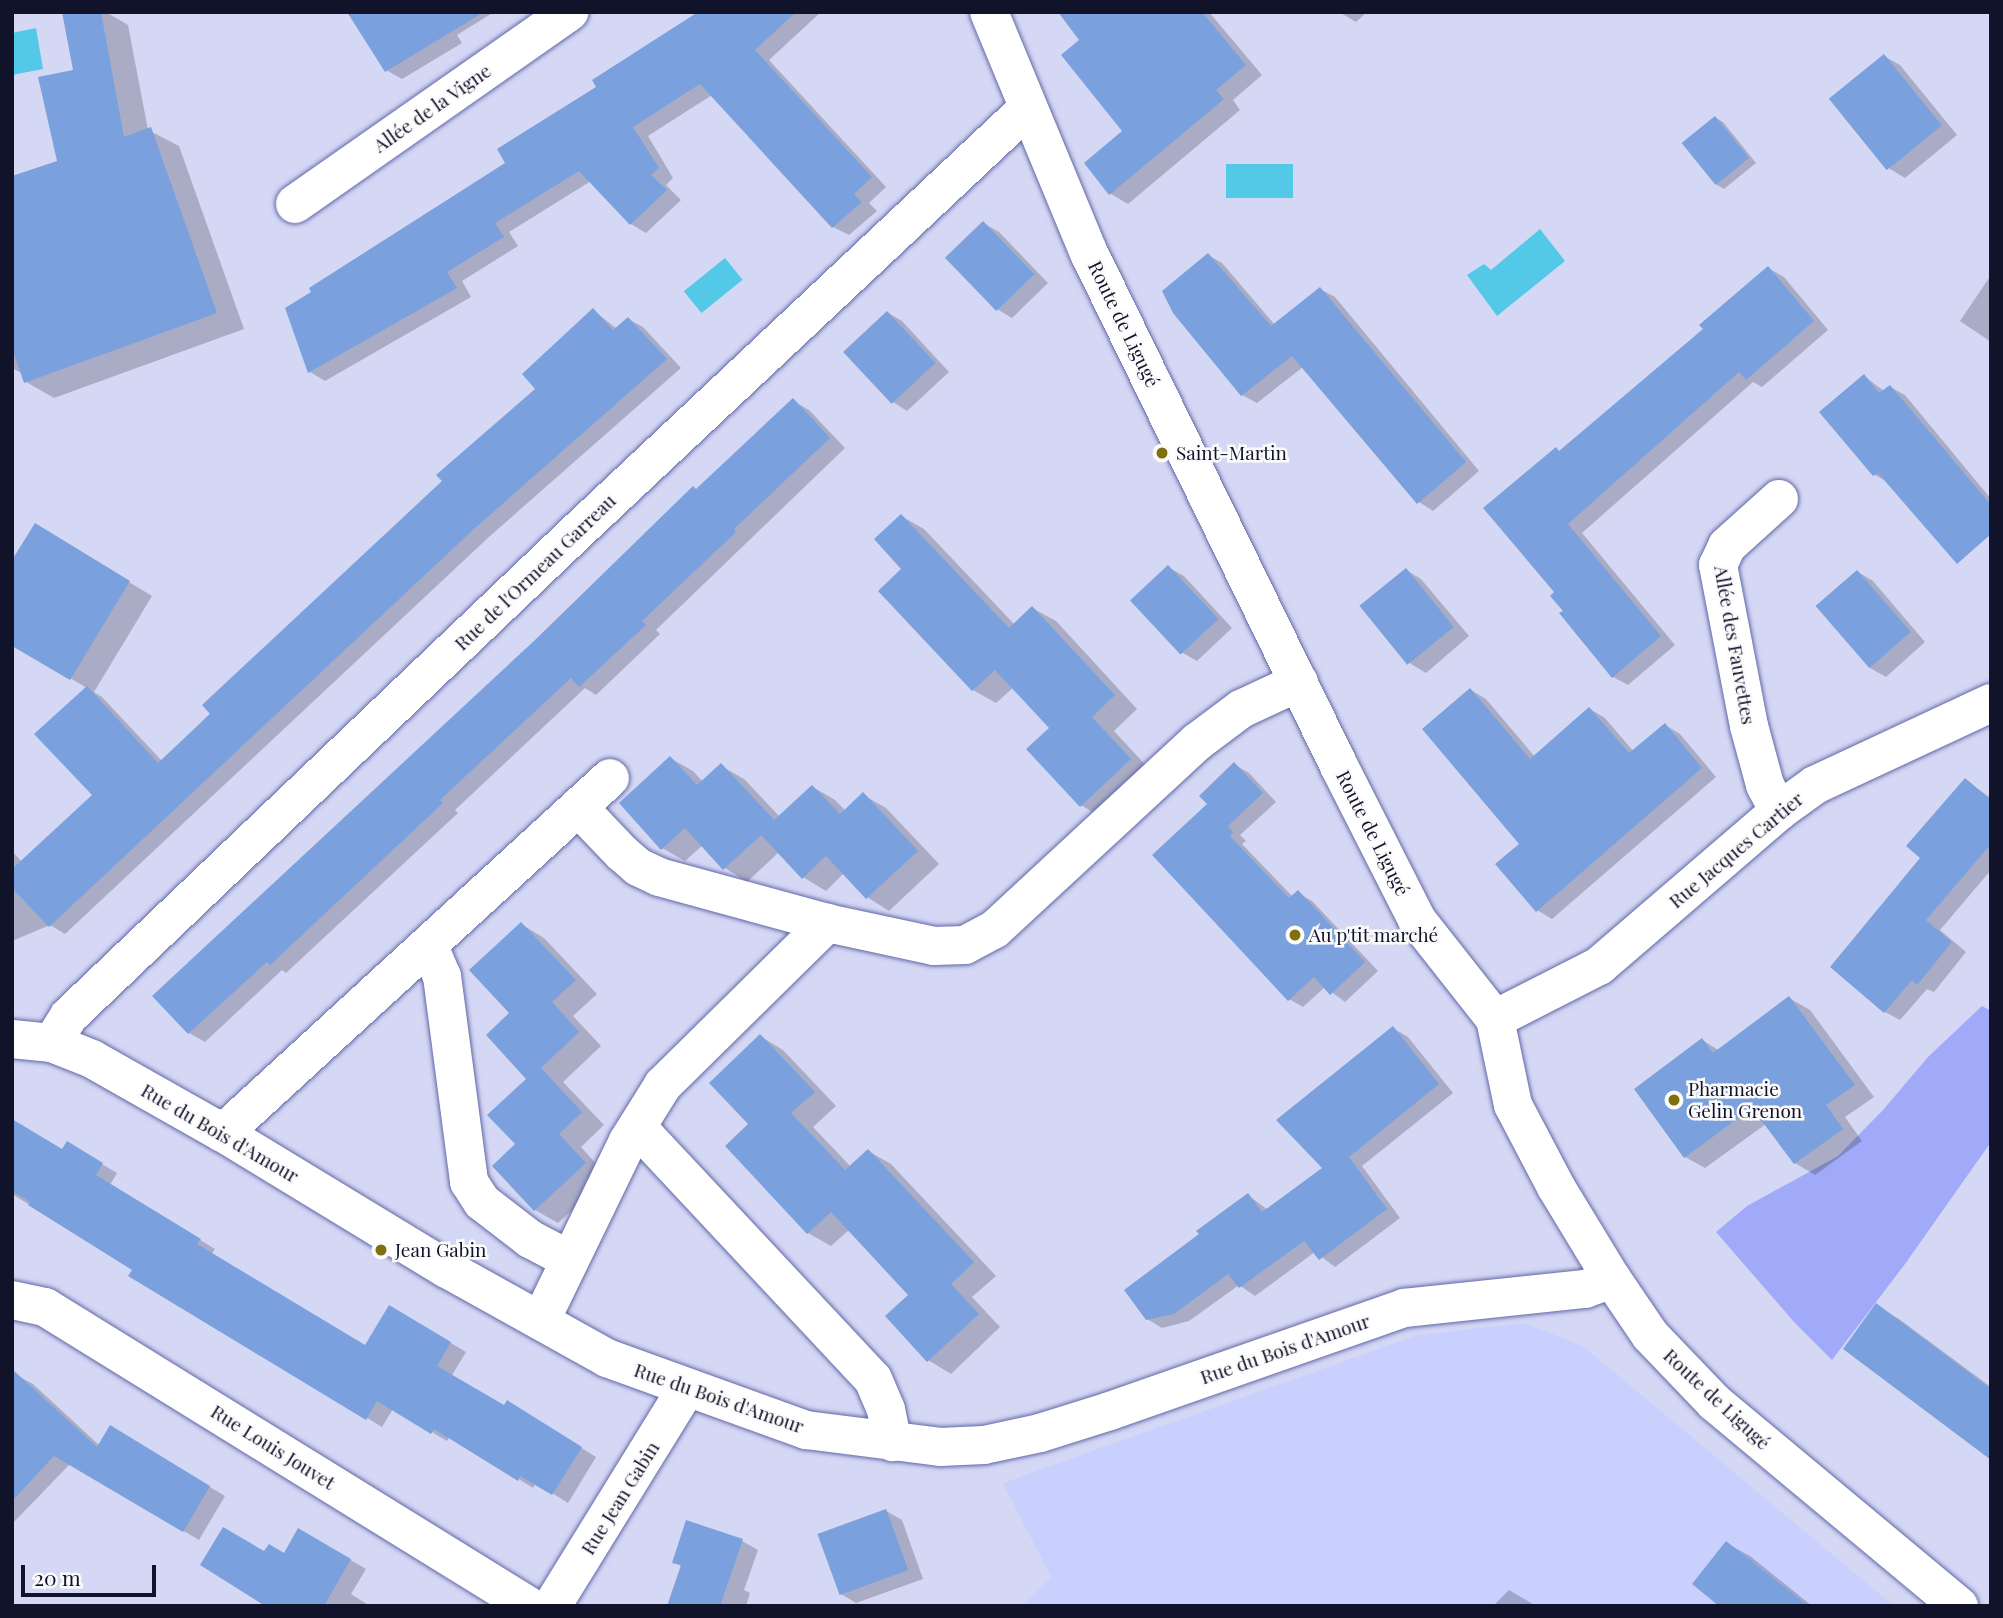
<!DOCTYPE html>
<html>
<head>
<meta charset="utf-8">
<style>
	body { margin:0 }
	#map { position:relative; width:2003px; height:1618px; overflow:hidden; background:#d4d8f5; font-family:"Playfair Display",serif }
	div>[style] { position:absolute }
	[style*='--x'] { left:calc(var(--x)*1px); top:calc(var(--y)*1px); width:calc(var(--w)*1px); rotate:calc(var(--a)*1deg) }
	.built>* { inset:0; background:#c9d0fe }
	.green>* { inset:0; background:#a1aaf9 }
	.water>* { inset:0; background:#53c8e7; transform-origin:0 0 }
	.shadow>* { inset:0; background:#0003 }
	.building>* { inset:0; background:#7aa1dd; transform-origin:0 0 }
	.roads { filter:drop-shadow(0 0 2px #6268a7) drop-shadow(0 0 2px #6268a7) }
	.minor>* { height:38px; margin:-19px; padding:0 19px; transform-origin:19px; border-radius:19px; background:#fff }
	.dots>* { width:19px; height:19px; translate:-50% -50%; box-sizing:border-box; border:4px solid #fbfbfb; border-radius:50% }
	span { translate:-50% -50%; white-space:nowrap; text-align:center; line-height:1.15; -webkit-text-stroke:5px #fbfbfb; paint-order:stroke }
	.street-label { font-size:19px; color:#11132b }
	.poi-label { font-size:19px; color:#11132b }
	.left { translate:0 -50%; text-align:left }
	.frame { position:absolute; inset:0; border:14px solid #11132b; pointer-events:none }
	.scale { position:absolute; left:21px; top:1565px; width:135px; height:32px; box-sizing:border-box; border:4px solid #11132b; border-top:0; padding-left:9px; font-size:21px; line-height:24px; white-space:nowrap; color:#11132b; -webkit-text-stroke:5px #fbfbfb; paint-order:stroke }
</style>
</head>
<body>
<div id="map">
	<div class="built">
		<div style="clip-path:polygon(1524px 1323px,1583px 1346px,1894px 1606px,1022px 1606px,1051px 1577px,1003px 1483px,1418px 1335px)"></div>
	</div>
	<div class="green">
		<div style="clip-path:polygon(1982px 1006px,1991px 1011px,1991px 1142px,1905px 1264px,1832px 1360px,1794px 1322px,1716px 1232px,1747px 1206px,1838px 1156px,1883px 1110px,1928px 1057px)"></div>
	</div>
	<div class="water">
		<div style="clip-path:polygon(36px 28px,43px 69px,12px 75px,12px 33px)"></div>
		<div style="left:1226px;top:164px;width:67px;height:34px"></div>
		<div style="clip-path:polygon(1540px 229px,1565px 261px,1497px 316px,1467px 275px,1484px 264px,1491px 270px)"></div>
		<div style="left:725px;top:258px;width:28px;height:53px;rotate:51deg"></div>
	</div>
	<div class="shadow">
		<div style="clip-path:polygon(82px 12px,106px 12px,128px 25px,148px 130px,179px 146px,244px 329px,54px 398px,26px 382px,23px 374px,12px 368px,12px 178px,59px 162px)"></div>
		<div style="clip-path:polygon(370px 12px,494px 12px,457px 35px,462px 43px,402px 79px,386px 70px)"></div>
		<div style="clip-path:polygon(695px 12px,821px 12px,769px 60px,886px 187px,869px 203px,877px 211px,849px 235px,833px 227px,712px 95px,648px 136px,673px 178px,666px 185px,681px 200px,646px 233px,631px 224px,591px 181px,509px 232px,518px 246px,462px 281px,471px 297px,325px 381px,310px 372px,287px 308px,508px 163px,599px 88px,697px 15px)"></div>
		<div style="clip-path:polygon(1060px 12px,1209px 12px,1262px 75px,1233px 100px,1240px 110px,1128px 204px,1111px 194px,1087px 163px,1125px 131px,1082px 40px)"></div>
		<div style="clip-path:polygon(1339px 12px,1367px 12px,1356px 22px)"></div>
		<div style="clip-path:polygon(1884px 56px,1900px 65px,1957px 135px,1905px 178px,1890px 169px)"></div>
		<div style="clip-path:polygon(1716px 118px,1723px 122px,1756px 163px,1724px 189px,1717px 185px)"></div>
		<div style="clip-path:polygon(983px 223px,999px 232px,1048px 283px,1012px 318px,997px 309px)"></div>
		<div style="clip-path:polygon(1208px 255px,1222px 263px,1275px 325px,1320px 289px,1335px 297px,1479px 471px,1433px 511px,1419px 502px,1303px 367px,1257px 403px,1242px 395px)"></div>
		<div style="clip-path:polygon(1768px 268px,1784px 277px,1828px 330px,1762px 387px,1753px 382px,1582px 533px,1675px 645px,1628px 685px,1613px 677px,1565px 611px,1556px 593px,1561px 452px,1706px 330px)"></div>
		<div style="clip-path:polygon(1991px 275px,1991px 342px,1960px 321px)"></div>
		<div style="clip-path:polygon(593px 310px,617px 329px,628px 319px,643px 327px,681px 368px,490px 536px,65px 934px,50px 925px,12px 941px,12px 851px,22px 862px,94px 795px,87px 688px,12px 644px,58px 539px,152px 596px,94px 692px,102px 697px,162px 761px,538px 389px)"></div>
		<div style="clip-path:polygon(888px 313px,902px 321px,949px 372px,907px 411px,893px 402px)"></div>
		<div style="clip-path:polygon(1864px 376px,1884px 391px,1890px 387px,1905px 395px,1991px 499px,1991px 508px,1889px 483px,1875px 475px)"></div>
		<div style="clip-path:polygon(793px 401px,809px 410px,845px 448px,656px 630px,660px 634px,596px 695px,585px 688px,455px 810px,458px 813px,286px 973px,282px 970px,205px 1042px,189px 1033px,536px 641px)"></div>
		<div style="clip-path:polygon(901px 516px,924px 529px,1015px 625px,1032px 608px,1056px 621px,1137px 709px,1114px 731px,1153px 773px,1104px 819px,1081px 805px,1052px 728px,1014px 687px,996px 703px,973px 690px,904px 569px)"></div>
		<div style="clip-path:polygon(1168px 567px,1184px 576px,1232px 628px,1197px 661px,1181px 652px)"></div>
		<div style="clip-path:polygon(1406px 570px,1421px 579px,1469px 636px,1426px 673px,1411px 664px,1363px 607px)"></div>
		<div style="clip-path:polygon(1858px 572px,1873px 581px,1925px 642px,1886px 677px,1870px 668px)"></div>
		<div style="clip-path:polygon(1471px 690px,1486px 699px,1535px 757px,1590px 709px,1605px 718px,1634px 752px,1665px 725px,1680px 734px,1716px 777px,1552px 919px,1537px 910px,1521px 844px)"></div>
		<div style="clip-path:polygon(670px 758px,693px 771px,703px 782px,721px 766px,744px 779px,780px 817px,813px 787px,835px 800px,846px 811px,863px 795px,886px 808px,939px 864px,889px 911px,867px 897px,844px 873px,826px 891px,803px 877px,779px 852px,747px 882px,725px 868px,703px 845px,685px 861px,662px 848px)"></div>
		<div style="clip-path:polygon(1235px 765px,1249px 773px,1276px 802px,1240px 835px,1246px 841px,1242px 844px,1293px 897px,1298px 893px,1312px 901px,1378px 971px,1345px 1002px,1325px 987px,1303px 1007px,1289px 999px,1209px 804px)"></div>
		<div style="clip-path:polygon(1965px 780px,1991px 798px,1991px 870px,1940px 930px,1966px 952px,1934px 992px,1927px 989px,1900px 1020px,1885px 1012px,1833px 967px,1922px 857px)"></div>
		<div style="clip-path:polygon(521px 924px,544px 938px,597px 994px,573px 1016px,601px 1046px,563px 1082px,604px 1125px,581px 1147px,608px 1177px,558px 1223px,535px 1210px,495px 1166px,518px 1144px,529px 1079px,511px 1013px)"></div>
		<div style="clip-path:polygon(1789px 998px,1810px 1010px,1874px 1097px,1845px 1117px,1862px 1141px,1815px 1175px,1795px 1163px,1766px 1124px,1705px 1168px,1685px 1157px,1702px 1040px,1720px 1051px)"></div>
		<div style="clip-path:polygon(1393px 1028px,1408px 1037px,1453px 1093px,1362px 1166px,1400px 1218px,1335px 1267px,1315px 1252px,1255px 1296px,1239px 1285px,1189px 1321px,1162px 1328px,1147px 1319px,1201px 1235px,1248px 1195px,1268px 1210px,1324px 1168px)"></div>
		<div style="clip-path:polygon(760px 1036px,783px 1050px,836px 1106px,813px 1127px,851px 1167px,868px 1151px,891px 1164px,996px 1276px,972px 1297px,1000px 1327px,951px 1374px,928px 1360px,911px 1295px,850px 1229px,831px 1246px,808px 1233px,728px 1146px,750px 1124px)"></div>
		<div style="clip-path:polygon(12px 1120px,63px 1151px,68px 1144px,117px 1173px,110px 1185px,215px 1249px,211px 1255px,365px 1347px,390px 1307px,466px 1352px,451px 1377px,505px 1407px,523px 1411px,596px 1457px,568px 1503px,536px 1483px,533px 1488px,450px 1436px,447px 1441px,393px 1409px,382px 1427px,131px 1276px,134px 1270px,12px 1194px)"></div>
		<div style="clip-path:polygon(1876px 1306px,1899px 1319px,1991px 1387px,1991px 1455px)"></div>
		<div style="clip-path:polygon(18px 1376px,33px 1384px,100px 1446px,111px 1428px,225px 1496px,199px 1540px,70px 1464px,12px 1524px,12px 1381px)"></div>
		<div style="clip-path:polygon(886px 1511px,902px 1520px,923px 1579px,856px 1603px,841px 1594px)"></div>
		<div style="clip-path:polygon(299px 1530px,366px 1569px,351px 1594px,370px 1606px,270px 1606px,265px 1553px,285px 1555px)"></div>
		<div style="clip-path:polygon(742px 1541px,758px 1550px,744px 1590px,750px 1593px,746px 1606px,669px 1606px,683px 1567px,674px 1562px)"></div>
		<div style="clip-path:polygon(1726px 1543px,1750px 1556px,1812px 1606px,1722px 1606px)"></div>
		<div style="clip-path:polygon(1509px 1590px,1533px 1604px,1535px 1606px,1493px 1606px)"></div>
	</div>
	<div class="building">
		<div style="clip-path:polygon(62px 12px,101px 12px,124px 137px,151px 127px,217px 313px,24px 383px,12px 348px,12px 176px,57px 161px,38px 77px,73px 70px)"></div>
		<div style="clip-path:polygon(347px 12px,484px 12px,385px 72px)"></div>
		<div style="clip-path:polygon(698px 12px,796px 12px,755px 50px,872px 177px,854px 194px,862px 202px,832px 228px,700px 84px,633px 127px,659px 168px,651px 175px,667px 190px,630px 225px,579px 171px,495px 223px,504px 237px,447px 272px,457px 288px,308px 373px,285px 308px,311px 292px,309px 288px,505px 163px,497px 149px,596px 87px,592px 80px)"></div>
		<div style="clip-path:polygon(1058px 12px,1202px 12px,1246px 65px,1216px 90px,1224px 99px,1109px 195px,1084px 163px,1122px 131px,1061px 55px,1079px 40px)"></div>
		<div style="left:1884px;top:54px;width:92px;height:71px;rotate:51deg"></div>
		<div style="left:1715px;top:116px;width:54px;height:43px;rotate:51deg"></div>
		<div style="left:983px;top:221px;width:74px;height:53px;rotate:46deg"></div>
		<div style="clip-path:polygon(1208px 253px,1271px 326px,1320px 287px,1466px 462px,1417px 504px,1292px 356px,1241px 396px,1173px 313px,1162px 291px)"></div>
		<div style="clip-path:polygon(1768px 266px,1814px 321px,1746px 380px,1739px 372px,1568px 524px,1661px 636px,1612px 678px,1559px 613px,1563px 611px,1550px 596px,1554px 592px,1483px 508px,1556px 447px,1559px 451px,1703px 329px,1699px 325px)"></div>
		<div style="clip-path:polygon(593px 308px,613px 330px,628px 317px,667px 359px,475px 528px,49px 927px,12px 888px,12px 869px,92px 795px,34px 734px,87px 686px,158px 763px,210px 714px,202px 705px,442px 481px,436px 475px,535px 389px,522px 374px)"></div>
		<div style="left:887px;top:311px;width:71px;height:60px;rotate:47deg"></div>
		<div style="clip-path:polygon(1864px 374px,1879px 393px,1890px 385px,1991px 505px,1991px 534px,1957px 564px,1878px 473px,1873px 476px,1819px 412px)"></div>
		<div style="clip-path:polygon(793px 398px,830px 438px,734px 529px,736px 532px,642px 621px,646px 625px,579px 687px,571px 678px,440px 800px,443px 803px,270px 965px,267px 962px,188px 1034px,152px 996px,535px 640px,693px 486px,696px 489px)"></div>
		<div style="clip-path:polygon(901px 514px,1009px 628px,1032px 606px,1115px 695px,1092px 717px,1131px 759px,1080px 807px,1026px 749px,1049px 728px,995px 670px,972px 691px,878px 591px,901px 569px,874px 539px)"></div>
		<div style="clip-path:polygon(35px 523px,130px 581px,70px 680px,12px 646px,12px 560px)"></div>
		<div style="left:1168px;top:565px;width:74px;height:52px;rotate:47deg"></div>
		<div style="left:1406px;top:568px;width:76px;height:60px;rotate:51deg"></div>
		<div style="left:1857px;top:570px;width:82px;height:55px;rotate:49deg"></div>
		<div style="clip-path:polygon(1470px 688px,1530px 759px,1589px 707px,1629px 753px,1665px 723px,1702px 768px,1536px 912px,1495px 864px,1519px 844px,1422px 729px)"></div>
		<div style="clip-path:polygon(670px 756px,697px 785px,721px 763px,774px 820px,812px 785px,840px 814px,863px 792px,918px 851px,866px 899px,826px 856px,802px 879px,761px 835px,723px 870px,685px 828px,661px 850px,619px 803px)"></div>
		<div style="clip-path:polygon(1234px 762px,1263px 793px,1228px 826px,1233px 832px,1230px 836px,1289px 898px,1298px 890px,1365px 962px,1330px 995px,1314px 977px,1288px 1001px,1152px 855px,1207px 804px,1199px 796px)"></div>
		<div style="clip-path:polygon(1965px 778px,1991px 800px,1991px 844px,1926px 920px,1952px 942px,1917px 985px,1912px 980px,1884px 1013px,1830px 967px,1920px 858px,1906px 846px)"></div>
		<div style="clip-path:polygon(521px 922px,576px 980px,552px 1002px,579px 1032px,541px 1068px,582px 1112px,559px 1134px,586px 1163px,534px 1211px,492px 1166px,515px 1144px,487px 1115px,526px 1079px,486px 1035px,509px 1013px,469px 970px)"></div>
		<div style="clip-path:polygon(1789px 996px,1855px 1085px,1826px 1105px,1843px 1129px,1794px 1164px,1752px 1108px,1684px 1158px,1634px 1089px,1702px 1038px,1713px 1053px)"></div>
		<div style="clip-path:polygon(1393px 1026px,1439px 1084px,1349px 1157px,1387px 1209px,1319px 1260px,1304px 1241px,1239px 1288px,1228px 1274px,1174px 1314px,1146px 1320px,1124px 1290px,1199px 1234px,1196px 1231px,1248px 1193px,1262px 1212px,1322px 1168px,1276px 1120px)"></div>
		<div style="clip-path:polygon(760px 1034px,815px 1092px,791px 1113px,845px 1170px,868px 1149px,974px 1262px,951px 1284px,979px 1314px,927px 1362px,885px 1316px,908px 1295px,831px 1212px,807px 1234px,725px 1146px,748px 1124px,709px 1083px)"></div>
		<div style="clip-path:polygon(12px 1119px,62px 1149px,67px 1141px,103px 1163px,96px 1175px,201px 1239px,197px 1244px,365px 1345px,389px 1305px,451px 1342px,437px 1366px,504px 1405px,507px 1400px,582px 1447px,552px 1495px,520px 1476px,518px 1481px,434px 1429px,431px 1434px,377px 1401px,366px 1420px,128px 1276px,132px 1270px,28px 1205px,30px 1202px,12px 1191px)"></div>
		<div style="clip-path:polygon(1876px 1303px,1991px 1389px,1991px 1460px,1843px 1349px)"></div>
		<div style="clip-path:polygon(12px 1369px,97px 1447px,110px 1425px,210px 1486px,183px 1532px,54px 1456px,12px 1501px)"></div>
		<div style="left:886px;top:1509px;width:65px;height:73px;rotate:70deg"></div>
		<div style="clip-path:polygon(686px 1520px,743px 1539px,720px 1606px,667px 1606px,681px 1565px,672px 1563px)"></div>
		<div style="clip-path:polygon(223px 1527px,264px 1551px,269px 1544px,284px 1553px,298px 1528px,351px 1559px,324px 1606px,265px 1606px,200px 1565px)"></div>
		<div style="clip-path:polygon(1726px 1541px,1808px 1606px,1719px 1606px,1692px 1584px)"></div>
	</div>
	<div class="roads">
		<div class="minor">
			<div style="--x:989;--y:12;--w:261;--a:67.5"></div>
			<div style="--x:1089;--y:253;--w:571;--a:64.02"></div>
			<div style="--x:1339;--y:766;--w:173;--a:63.1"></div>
			<div style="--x:1417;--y:920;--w:126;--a:51.8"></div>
			<div style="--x:1495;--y:1019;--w:88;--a:78.2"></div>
			<div style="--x:1513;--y:1105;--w:93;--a:62.3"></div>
			<div style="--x:1556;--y:1187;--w:108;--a:58.7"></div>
			<div style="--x:1612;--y:1279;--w:68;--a:55.8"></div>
			<div style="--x:1650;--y:1335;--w:93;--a:46.3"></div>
			<div style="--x:1714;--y:1402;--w:319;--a:39.8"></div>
			<div style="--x:295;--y:204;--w:335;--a:-35"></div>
			<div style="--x:1779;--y:499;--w:70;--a:137.9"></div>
			<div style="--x:1727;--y:546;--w:21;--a:115"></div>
			<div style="--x:1718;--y:565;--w:164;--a:79.1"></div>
			<div style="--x:1749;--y:726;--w:61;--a:74.8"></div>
			<div style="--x:1765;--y:785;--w:30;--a:62"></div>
			<div style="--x:578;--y:807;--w:64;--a:46.3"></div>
			<div style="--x:622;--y:853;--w:21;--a:41"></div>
			<div style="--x:638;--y:867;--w:23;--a:25"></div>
			<div style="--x:659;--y:877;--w:174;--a:15.3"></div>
			<div style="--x:429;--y:946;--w:33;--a:67"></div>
			<div style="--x:442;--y:976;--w:208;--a:82.5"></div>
			<div style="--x:469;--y:1182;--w:24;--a:57"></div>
			<div style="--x:482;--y:1202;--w:61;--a:37.6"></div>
			<div style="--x:530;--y:1239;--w:45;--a:27.7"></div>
			<div style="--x:1495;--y:1019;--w:117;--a:-27"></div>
			<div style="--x:1599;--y:966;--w:238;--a:-40.7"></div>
			<div style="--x:1779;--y:811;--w:44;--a:-35.8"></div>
			<div style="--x:1815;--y:785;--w:194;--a:-25"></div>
			<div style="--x:12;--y:1039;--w:40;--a:5.7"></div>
			<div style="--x:52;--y:1043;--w:43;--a:21.8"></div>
			<div style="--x:92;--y:1059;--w:150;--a:29.5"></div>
			<div style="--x:223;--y:1133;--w:262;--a:31.3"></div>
			<div style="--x:447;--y:1269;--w:183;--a:29.1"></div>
			<div style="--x:607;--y:1358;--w:212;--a:19.9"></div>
			<div style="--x:806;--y:1430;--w:135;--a:7.2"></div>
			<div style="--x:940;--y:1447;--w:44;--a:-2.6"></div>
			<div style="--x:984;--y:1445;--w:57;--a:-12.1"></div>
			<div style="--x:1040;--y:1433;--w:73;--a:-17.4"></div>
			<div style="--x:1110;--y:1411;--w:312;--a:-19.3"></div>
			<div style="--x:1404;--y:1308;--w:182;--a:-6"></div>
			<div style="--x:1585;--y:1289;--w:29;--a:-20"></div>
			<div style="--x:52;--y:1043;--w:32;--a:-58"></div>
			<div style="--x:69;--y:1016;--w:709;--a:-43.63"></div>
			<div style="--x:582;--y:527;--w:611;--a:-43.21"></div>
			<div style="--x:637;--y:1127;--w:345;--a:46.9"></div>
			<div style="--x:873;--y:1379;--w:34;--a:67"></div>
			<div style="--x:886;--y:1410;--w:33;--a:78"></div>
			<div style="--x:223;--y:1133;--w:525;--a:-42.53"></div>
			<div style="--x:12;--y:1300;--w:34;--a:12"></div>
			<div style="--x:45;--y:1307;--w:569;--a:31.71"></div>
			<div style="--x:541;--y:1320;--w:199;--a:-64.1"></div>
			<div style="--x:628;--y:1141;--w:66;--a:-58"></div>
			<div style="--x:663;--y:1085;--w:231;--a:-44.6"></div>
			<div style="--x:827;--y:923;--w:109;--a:12.1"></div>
			<div style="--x:934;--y:946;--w:31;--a:-2"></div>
			<div style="--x:965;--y:945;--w:34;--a:-28"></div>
			<div style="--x:995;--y:929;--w:275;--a:-42.8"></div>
			<div style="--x:1197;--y:742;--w:55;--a:-36.9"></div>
			<div style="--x:1241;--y:709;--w:64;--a:-25"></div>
			<div style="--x:552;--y:1606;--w:255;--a:-58.3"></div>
		</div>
	</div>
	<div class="dots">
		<div style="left:1162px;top:453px;background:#7f6f0d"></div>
		<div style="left:1295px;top:935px;background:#7f6f0d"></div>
		<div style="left:1674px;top:1100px;background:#7f6f0d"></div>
		<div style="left:381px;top:1250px;background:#7f6f0d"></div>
	</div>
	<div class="street-label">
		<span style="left:432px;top:108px;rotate:-35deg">Allée de la Vigne</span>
		<span style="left:1124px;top:324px;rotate:64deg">Route de Ligugé</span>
		<span style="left:535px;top:572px;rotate:-44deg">Rue de l'Ormeau Garreau</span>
		<span style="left:1735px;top:645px;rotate:80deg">Allée des Fauvettes</span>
		<span style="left:1373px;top:833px;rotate:63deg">Route de Ligugé</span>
		<span style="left:1736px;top:850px;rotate:-40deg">Rue Jacques Cartier</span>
		<span style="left:220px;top:1133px;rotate:30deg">Rue du Bois d'Amour</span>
		<span style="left:1285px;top:1349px;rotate:-19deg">Rue du Bois d'Amour</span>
		<span style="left:719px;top:1398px;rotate:19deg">Rue du Bois d'Amour</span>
		<span style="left:1717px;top:1399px;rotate:43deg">Route de Ligugé</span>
		<span style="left:273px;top:1447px;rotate:32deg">Rue Louis Jouvet</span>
		<span style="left:620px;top:1498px;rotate:-58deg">Rue Jean Gabin</span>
	</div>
	<div class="poi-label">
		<span class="left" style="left:1176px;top:453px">Saint-Martin</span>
		<span class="left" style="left:1309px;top:935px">Au p'tit marché</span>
		<span class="left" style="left:1688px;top:1100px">Pharmacie<br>Gelin Grenon</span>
		<span class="left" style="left:395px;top:1250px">Jean Gabin</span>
	</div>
	<div class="frame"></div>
	<div class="scale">20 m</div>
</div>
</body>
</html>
